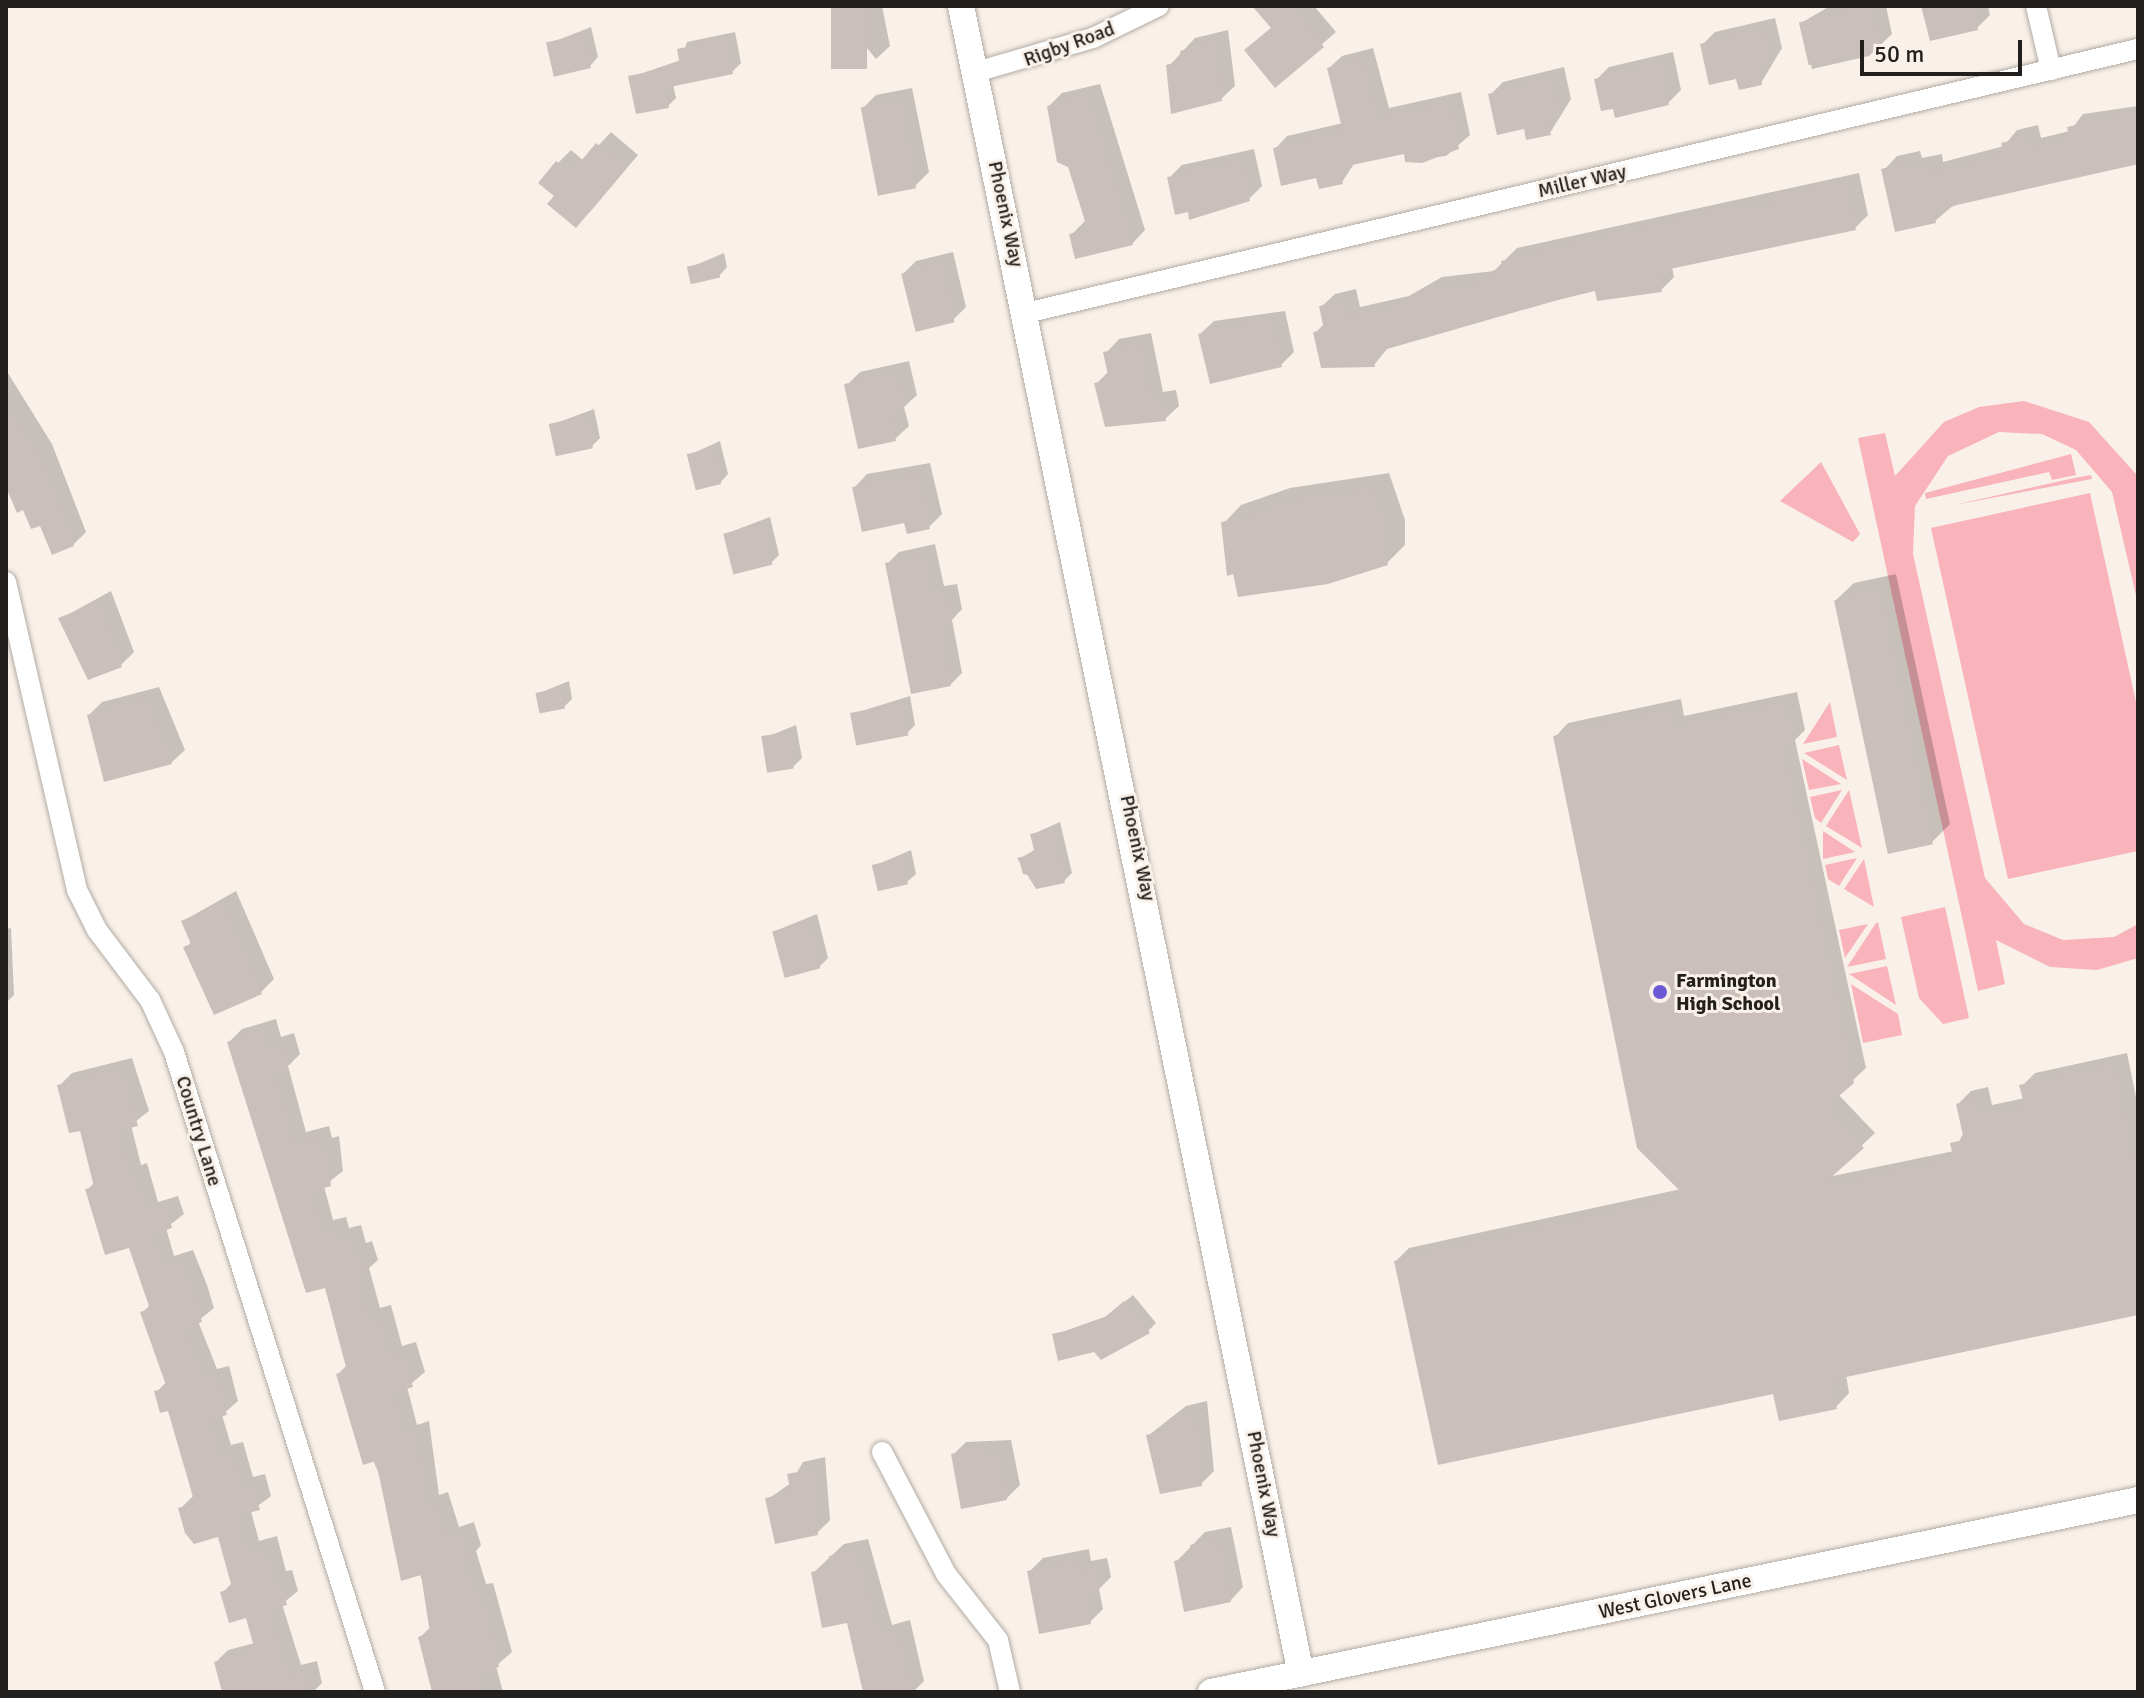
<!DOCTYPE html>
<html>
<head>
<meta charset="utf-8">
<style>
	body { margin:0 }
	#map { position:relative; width:2144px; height:1698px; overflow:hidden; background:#f9f1e9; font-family:Signika,sans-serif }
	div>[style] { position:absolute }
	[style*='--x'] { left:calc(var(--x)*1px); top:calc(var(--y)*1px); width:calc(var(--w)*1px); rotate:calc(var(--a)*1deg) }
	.green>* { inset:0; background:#f8b3bb }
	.shadow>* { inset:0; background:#0003 }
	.building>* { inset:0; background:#cabfbb; transform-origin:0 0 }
	.roads { filter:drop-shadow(0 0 2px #b2aba4) drop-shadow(0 0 2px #b2aba4) }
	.minor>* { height:20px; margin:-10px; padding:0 10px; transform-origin:10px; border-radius:10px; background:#fff }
	.tertiary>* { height:26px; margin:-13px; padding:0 13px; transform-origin:13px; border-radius:13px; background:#fff }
	.dots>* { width:22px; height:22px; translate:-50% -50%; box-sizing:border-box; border:4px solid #f9f1e9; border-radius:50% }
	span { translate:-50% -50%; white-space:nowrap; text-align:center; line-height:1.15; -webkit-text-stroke:6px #f9f1e9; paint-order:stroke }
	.street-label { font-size:20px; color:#221f1c }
	.poi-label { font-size:20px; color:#221f1c; font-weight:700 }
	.left { translate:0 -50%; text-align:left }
	.frame { position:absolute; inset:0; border:8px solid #221f1c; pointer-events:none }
	.scale { position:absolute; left:1860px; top:40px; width:162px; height:36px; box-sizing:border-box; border:4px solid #221f1c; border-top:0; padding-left:10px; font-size:24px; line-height:28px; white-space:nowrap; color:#221f1c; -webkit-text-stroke:6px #f9f1e9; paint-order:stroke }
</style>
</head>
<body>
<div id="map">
	<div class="green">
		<div style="clip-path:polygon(2024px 401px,2089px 422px,2136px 474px,2138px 604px,2112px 492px,2076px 450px,2042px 434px,1999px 432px,1948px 456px,1915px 506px,1913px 554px,1985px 878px,2024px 924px,2063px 940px,2114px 937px,2138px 924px,2138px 958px,2097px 970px,2050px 967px,1996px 940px,2005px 984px,1978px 991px,1858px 438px,1885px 433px,1895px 476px,1944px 422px,1979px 407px)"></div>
		<div style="clip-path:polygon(2071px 454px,2076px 475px,2052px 480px,2049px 472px,1926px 499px,1925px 493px)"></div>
		<div style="clip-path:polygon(1821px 462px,1860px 534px,1853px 542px,1780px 501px)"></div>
		<div style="clip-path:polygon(2091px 475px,2092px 479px,1954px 505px,2074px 478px)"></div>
		<div style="clip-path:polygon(2090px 493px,2138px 711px,2138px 851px,2008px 879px,1931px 528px)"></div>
		<div style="clip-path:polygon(1830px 702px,1837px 737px,1803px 744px)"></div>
		<div style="clip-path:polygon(1839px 745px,1847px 780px,1804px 753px)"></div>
		<div style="clip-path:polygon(1802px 759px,1841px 784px,1809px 790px)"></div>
		<div style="clip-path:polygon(1842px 790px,1821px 823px,1815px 818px,1810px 797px)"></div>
		<div style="clip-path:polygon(1849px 790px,1862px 848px,1826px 826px)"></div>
		<div style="clip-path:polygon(1823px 831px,1855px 852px,1823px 859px)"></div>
		<div style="clip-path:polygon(1857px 858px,1839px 886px,1828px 879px,1825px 865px)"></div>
		<div style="clip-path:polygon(1864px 859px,1874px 907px,1844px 889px)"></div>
		<div style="clip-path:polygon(1945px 907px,1969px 1018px,1943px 1024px,1919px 998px,1901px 917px)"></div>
		<div style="clip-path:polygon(1878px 922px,1886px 959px,1847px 967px,1876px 923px)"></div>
		<div style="clip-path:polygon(1868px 924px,1845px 958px,1839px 930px)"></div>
		<div style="clip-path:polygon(1887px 966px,1896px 1005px,1849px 974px)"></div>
		<div style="clip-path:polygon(1851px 984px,1898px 1014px,1902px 1035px,1863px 1043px)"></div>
	</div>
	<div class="shadow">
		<div style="clip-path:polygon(833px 6px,882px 6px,890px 46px,876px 59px)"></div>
		<div style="clip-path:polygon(1258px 6px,1314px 6px,1336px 32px,1275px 85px,1246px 50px,1272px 27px)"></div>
		<div style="clip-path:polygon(1830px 6px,1886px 6px,1892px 34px,1869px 56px,1812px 69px,1801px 23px)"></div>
		<div style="clip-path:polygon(1923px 6px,1988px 6px,1990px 15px,1977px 28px)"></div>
		<div style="clip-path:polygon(1775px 18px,1782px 48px,1761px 83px,1738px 76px,1702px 45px,1715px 32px)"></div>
		<div style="clip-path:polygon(591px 27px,598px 57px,590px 66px,548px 44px)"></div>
		<div style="clip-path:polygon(1228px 30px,1235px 86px,1221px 99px,1172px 111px,1169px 66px,1195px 38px)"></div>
		<div style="clip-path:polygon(735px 32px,741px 63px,732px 72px,673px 84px,676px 98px,668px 106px,631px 77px,681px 60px,687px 42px)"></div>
		<div style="clip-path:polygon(1373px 48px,1389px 108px,1461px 92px,1470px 135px,1446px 156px,1407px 160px,1405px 152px,1354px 164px,1342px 182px,1275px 149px,1287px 136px,1343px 123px,1329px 68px,1342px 56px)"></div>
		<div style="clip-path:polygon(1673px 52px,1681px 90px,1668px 103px,1614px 107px,1596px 80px,1609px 67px)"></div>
		<div style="clip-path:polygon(1564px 67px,1571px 99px,1550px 133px,1525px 127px,1490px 95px,1503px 82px)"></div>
		<div style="clip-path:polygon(1100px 84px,1145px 230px,1132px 244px,1072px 234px,1085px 221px,1049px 106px,1062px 93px)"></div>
		<div style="clip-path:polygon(912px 88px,929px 172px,915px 186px,863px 108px,876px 95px)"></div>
		<div style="clip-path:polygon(2138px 106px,2138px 164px,1956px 203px,1935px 221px,1884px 170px,1897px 156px,1920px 151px,1922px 158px,1942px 154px,1943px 162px,2004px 146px,2017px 130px,2038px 125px,2041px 138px,2070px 131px,2083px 114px)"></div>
		<div style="clip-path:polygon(611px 132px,638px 155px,589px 213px,557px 196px,558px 163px,571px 150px,584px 161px)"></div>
		<div style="clip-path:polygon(1254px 149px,1262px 186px,1249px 199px,1189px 210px,1169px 178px,1182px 165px)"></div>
		<div style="clip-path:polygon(1859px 173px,1868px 215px,1855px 228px,1672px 267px,1674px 277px,1661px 290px,1596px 289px,1387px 349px,1374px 365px,1315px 333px,1325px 323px,1321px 307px,1335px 294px,1356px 289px,1360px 307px,1409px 296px,1442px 277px,1494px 271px,1517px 248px)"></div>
		<div style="clip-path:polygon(953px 252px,966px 307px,953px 320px,903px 274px,916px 261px)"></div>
		<div style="clip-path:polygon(724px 253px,727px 267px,719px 276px,689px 268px)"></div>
		<div style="clip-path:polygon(1285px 311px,1294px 352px,1281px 365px,1200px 334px,1214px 321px)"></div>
		<div style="clip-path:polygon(1151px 333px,1163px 392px,1176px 390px,1179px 406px,1165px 419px,1096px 384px,1109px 371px,1106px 353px,1119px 339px)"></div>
		<div style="clip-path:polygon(909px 361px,917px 395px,904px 407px,909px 426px,895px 439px,847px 385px,860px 372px)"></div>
		<div style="clip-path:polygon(6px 370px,52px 444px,86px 532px,73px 545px,41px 523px,6px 472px)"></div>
		<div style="clip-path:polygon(594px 409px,600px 438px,592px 446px,551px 425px)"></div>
		<div style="clip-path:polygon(720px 441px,728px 474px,720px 483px,689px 455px)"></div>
		<div style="clip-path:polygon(930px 463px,942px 514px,929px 527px,854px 488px,867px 474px)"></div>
		<div style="clip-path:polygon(1389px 473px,1405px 520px,1405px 545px,1387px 563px,1224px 523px,1241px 505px,1290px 488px)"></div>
		<div style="clip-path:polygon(770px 517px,779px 555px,771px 563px,725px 534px)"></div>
		<div style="clip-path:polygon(935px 544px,944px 586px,957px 584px,962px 609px,952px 620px,962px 673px,950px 685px,887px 564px,899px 552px)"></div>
		<div style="clip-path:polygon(1896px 574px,1950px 824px,1932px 842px,1836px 600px,1854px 583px)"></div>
		<div style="clip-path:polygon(111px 591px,134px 652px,121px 665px,60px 619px)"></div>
		<div style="clip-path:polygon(569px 681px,572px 699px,564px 707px,537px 694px)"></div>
		<div style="clip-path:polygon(159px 687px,185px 750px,171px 763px,106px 780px,89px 715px,102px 702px)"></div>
		<div style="clip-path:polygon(1797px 692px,1805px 730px,1795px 740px,1866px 1068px,1838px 1094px,1875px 1133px,1828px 1177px,1954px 1151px,1964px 1132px,1958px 1104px,1971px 1091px,1988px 1087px,1992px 1105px,2025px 1098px,2022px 1086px,2035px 1073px,2127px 1053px,2138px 1107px,2138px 1313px,1846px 1375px,1849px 1393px,1836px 1407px,1396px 1261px,1409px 1248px,1681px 1189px,1555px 737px,1568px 723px,1681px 699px,1684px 716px)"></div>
		<div style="clip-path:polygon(910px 696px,915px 725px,907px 733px,852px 714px)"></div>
		<div style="clip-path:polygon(796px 725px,802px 758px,793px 767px,764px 738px)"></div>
		<div style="clip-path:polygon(1060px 822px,1072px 873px,1064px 881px,1023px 874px,1019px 859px,1036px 849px,1033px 834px)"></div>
		<div style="clip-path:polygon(911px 850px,916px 874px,907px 882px,874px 866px)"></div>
		<div style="clip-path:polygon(236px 891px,274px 979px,261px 992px,186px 948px,192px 941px,183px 921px)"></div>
		<div style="clip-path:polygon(817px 914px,828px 958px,819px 967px,775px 931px)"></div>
		<div style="clip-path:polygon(11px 928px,14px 995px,6px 1003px,6px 929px)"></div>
		<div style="clip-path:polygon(276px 1019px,281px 1037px,294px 1033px,300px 1054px,288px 1066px,306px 1132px,329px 1126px,332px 1138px,339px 1136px,343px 1171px,324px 1186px,333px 1220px,346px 1217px,349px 1228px,361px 1225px,366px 1243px,372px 1241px,378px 1260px,369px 1268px,380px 1308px,391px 1305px,402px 1346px,416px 1342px,425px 1372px,407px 1387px,417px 1425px,429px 1421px,439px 1495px,448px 1492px,459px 1527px,474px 1522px,481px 1545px,476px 1551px,486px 1584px,493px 1583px,512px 1652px,496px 1666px,503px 1692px,449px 1692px,420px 1637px,431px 1627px,432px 1604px,338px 1374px,347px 1365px,326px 1286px,229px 1042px,242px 1029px)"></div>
		<div style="clip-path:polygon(132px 1058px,149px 1111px,131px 1125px,141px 1165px,147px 1163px,158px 1202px,178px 1196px,184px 1214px,166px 1228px,174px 1256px,193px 1250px,207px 1285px,214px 1308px,198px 1321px,217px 1369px,229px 1366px,238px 1401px,222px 1415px,231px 1445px,243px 1442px,253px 1477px,265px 1474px,271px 1496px,251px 1511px,259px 1541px,277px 1536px,286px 1571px,292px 1570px,298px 1591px,282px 1604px,301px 1665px,317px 1661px,322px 1683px,313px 1692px,237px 1692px,216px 1662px,228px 1650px,255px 1643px,247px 1616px,223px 1592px,232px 1583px,219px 1535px,180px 1509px,193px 1496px,169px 1408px,157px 1392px,167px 1381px,143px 1312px,151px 1304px,131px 1245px,87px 1190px,95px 1182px,81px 1128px,59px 1086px,72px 1073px)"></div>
		<div style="clip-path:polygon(1133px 1295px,1156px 1323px,1148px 1331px,1095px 1350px,1054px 1335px,1107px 1316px)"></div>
		<div style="clip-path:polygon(1207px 1401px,1214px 1471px,1201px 1484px,1149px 1435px,1186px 1406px)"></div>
		<div style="clip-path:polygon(1011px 1440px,1020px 1485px,1006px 1499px,953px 1455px,966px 1442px)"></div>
		<div style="clip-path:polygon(825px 1457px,830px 1520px,817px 1533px,768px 1499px,791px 1483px,803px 1462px)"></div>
		<div style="clip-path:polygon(1231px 1527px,1243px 1587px,1230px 1601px,1176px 1562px,1205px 1532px)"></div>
		<div style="clip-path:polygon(868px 1539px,892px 1625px,910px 1620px,924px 1681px,913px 1692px,865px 1692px,848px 1621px,813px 1573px,844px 1544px)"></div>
		<div style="clip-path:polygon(1089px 1549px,1091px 1561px,1107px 1558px,1111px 1577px,1099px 1589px,1103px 1609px,1090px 1622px,1030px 1571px,1043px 1558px)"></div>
	</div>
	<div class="building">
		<div style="left:831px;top:6px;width:36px;height:63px"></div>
		<div style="clip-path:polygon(1252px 6px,1290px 6px,1324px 47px,1275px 88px,1244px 50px,1271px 28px)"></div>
		<div style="left:1870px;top:6px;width:44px;height:73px;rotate:77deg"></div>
		<div style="clip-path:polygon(1921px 6px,1972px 6px,1978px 30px,1930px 41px)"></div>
		<div style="clip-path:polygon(1762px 30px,1770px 64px,1758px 66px,1762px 85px,1739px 90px,1736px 79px,1709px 85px,1700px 44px)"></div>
		<div style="left:583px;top:34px;width:35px;height:38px;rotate:77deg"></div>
		<div style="clip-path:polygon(726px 39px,733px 74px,665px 88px,669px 108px,636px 114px,628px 76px,680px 66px,677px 49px)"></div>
		<div style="clip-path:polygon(1215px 42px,1222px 101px,1171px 114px,1166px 65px,1182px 61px,1180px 51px)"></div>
		<div style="clip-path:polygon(1361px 59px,1376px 119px,1449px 104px,1459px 149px,1422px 163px,1405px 162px,1404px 154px,1352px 165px,1340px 169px,1343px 184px,1319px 189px,1316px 178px,1281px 186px,1273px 148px,1343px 132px,1327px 68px)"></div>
		<div style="clip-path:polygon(1660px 64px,1669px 105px,1615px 118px,1613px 109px,1601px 111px,1594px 79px)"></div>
		<div style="clip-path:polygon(1551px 79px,1559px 114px,1546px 117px,1551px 135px,1526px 140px,1524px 129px,1497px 135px,1488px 94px)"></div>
		<div style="clip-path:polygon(1087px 96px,1133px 245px,1075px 259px,1069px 234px,1087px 230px,1072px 169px,1057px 162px,1047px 106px)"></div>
		<div style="left:899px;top:100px;width:90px;height:39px;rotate:79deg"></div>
		<div style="clip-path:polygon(2128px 114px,2138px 117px,2138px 164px,1957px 205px,1933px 213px,1936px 223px,1895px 232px,1881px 169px,1907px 163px,1909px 170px,1929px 166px,1930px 174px,1969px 165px,2004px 153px,2001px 143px,2025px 137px,2028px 150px,2070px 140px,2067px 127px)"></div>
		<div style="clip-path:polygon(596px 143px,626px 169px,576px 228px,547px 204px,554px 196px,538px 183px,556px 161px,571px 173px)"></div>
		<div style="clip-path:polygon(1241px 161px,1250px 201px,1189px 220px,1188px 212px,1175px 215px,1167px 177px)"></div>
		<div style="clip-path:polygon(1833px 184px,1846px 185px,1856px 230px,1665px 270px,1658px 276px,1662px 292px,1597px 301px,1595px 291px,1476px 320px,1387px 346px,1373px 355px,1375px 367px,1321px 368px,1313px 332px,1324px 330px,1319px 306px,1344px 301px,1347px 319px,1394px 308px,1427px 290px,1494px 282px,1492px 271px,1503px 268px,1501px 261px,1739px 206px,1741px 213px,1775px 205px,1773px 197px)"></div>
		<div style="left:716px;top:260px;width:18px;height:30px;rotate:77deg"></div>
		<div style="left:940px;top:264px;width:60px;height:40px;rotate:76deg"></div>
		<div style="clip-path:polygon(1259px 321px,1272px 323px,1282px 367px,1210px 384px,1198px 334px)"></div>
		<div style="clip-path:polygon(1139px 345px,1150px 404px,1163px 402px,1166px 421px,1105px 427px,1094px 383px,1109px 380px,1103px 352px)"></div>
		<div style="clip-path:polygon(896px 373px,904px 410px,890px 413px,896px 441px,858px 449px,844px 384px)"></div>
		<div style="clip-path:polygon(6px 407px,39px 457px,74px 546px,52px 555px,40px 526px,31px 529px,23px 510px,17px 513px,6px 487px)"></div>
		<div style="left:586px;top:416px;width:33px;height:38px;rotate:78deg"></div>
		<div style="left:712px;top:448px;width:37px;height:26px;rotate:76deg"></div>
		<div style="clip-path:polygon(917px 475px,930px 529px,907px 534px,904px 523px,862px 532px,852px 487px)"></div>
		<div style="clip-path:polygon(1371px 490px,1389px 540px,1382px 541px,1388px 565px,1328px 584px,1238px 597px,1233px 574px,1227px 576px,1221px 522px,1271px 512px,1270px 505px)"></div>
		<div style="left:762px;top:524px;width:42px;height:40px;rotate:76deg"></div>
		<div style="clip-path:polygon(924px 555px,932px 597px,945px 594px,951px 623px,939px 626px,951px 686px,911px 694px,885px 563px)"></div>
		<div style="left:1879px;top:591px;width:259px;height:46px;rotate:78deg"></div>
		<div style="clip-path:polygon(98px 603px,122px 667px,88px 680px,58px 618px)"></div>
		<div style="left:561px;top:688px;width:21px;height:26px;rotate:79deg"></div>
		<div style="clip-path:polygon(145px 699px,172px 764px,104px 782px,87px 715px)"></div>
		<div style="left:902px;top:703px;width:33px;height:53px;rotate:79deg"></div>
		<div style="clip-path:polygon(1784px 704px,1793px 745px,1782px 748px,1854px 1083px,1826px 1107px,1864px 1148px,1818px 1189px,1954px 1160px,1950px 1143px,1964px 1140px,1956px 1104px,1975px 1099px,1979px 1117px,2025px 1107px,2019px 1085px,2114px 1065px,2138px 1185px,2138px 1315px,1832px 1380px,1837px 1409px,1779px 1421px,1773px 1394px,1438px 1465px,1394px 1261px,1686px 1197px,1637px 1148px,1553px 736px,1668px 711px,1672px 728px)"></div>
		<div style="left:788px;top:732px;width:37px;height:27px;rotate:81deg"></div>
		<div style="clip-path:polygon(1052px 829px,1065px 883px,1036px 889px,1017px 858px,1035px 854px,1030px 834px)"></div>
		<div style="left:902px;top:858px;width:27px;height:31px;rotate:77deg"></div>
		<div style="clip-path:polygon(222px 903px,262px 994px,214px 1015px,183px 947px,191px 944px,181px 921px)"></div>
		<div style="left:808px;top:922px;width:48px;height:37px;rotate:75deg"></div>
		<div style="clip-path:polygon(263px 1031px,268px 1049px,281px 1045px,288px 1069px,273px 1073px,293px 1144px,316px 1138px,319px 1150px,326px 1148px,331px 1186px,310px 1192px,320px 1232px,333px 1229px,336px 1240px,348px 1237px,353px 1255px,359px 1253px,366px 1275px,356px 1278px,367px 1320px,378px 1317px,389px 1358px,403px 1354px,413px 1387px,392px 1393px,404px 1437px,416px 1433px,426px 1507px,435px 1504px,445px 1539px,461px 1534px,469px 1560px,463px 1562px,473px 1596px,480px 1594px,499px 1667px,476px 1673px,480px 1692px,432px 1692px,418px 1637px,430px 1633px,421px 1575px,401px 1581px,376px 1461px,363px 1465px,336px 1374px,347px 1371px,325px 1288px,306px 1293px,227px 1042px)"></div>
		<div style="clip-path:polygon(120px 1069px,138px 1126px,118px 1131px,129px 1176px,134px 1175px,146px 1213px,166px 1207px,172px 1228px,152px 1235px,161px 1267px,180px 1261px,195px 1298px,202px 1322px,183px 1328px,205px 1381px,216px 1378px,227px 1415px,208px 1420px,218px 1457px,231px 1453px,241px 1488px,252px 1485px,260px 1510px,237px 1516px,246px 1553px,264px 1548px,274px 1583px,280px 1581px,287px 1605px,268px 1610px,288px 1677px,304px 1673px,309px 1692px,222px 1692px,214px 1662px,255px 1651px,246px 1618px,229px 1623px,220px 1592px,232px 1588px,218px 1537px,194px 1544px,185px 1533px,178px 1508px,195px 1504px,168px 1411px,160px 1413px,154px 1391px,167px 1388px,140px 1312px,150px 1309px,129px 1248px,105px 1255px,85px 1189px,94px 1187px,80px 1131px,69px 1133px,57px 1085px)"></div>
		<div style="clip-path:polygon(1124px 1301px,1150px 1333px,1101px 1360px,1094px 1352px,1058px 1361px,1052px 1334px,1097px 1324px)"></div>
		<div style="clip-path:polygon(1194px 1413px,1202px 1486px,1160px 1494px,1146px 1435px,1173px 1429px,1170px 1418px)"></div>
		<div style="clip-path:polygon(981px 1448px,982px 1455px,998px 1452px,1007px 1500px,961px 1509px,951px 1454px)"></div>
		<div style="clip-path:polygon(813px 1469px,818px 1535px,775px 1544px,765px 1498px,791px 1493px,787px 1474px)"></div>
		<div style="clip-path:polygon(1218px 1539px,1231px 1602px,1184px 1612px,1174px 1561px,1192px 1557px,1190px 1545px)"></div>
		<div style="clip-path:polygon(855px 1551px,879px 1637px,897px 1632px,911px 1692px,863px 1692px,847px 1623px,822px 1628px,811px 1572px,831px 1569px,829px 1556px)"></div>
		<div style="clip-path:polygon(1076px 1561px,1078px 1573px,1094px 1570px,1099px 1593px,1085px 1595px,1091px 1624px,1039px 1634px,1027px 1571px)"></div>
	</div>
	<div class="roads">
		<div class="minor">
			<div style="--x:2036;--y:6;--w:66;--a:76.8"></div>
			<div style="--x:976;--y:72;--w:122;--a:-16.2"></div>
			<div style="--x:1093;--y:38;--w:73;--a:-25.9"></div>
			<div style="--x:1026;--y:313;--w:1143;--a:-13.36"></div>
			<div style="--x:6;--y:582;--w:316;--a:77"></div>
			<div style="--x:77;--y:890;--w:45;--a:63.4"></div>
			<div style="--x:97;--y:930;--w:88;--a:52.9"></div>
			<div style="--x:150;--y:1000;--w:57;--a:65.2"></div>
			<div style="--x:174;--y:1052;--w:671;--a:72.56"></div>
			<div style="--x:882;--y:1452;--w:138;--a:62.3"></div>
			<div style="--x:946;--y:1574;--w:84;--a:51.8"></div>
			<div style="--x:998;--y:1640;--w:53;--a:77"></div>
		</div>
		<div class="tertiary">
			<div style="--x:961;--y:6;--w:1702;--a:78.48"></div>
			<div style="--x:1211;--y:1692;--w:947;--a:-11.7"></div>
		</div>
	</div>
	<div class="dots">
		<div style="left:1660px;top:992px;background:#6c5ad4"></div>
	</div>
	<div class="street-label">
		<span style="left:1069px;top:44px;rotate:-20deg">Rigby Road</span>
		<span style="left:1582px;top:181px;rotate:-13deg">Miller Way</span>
		<span style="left:1006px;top:214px;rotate:78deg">Phoenix Way</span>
		<span style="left:1138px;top:848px;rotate:78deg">Phoenix Way</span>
		<span style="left:199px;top:1131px;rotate:73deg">Country Lane</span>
		<span style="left:1264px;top:1484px;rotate:79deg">Phoenix Way</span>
		<span style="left:1675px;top:1596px;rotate:-12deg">West Glovers Lane</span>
	</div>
	<div class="poi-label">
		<span class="left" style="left:1676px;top:992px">Farmington<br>High School</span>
	</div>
	<div class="frame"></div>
	<div class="scale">50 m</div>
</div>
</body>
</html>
